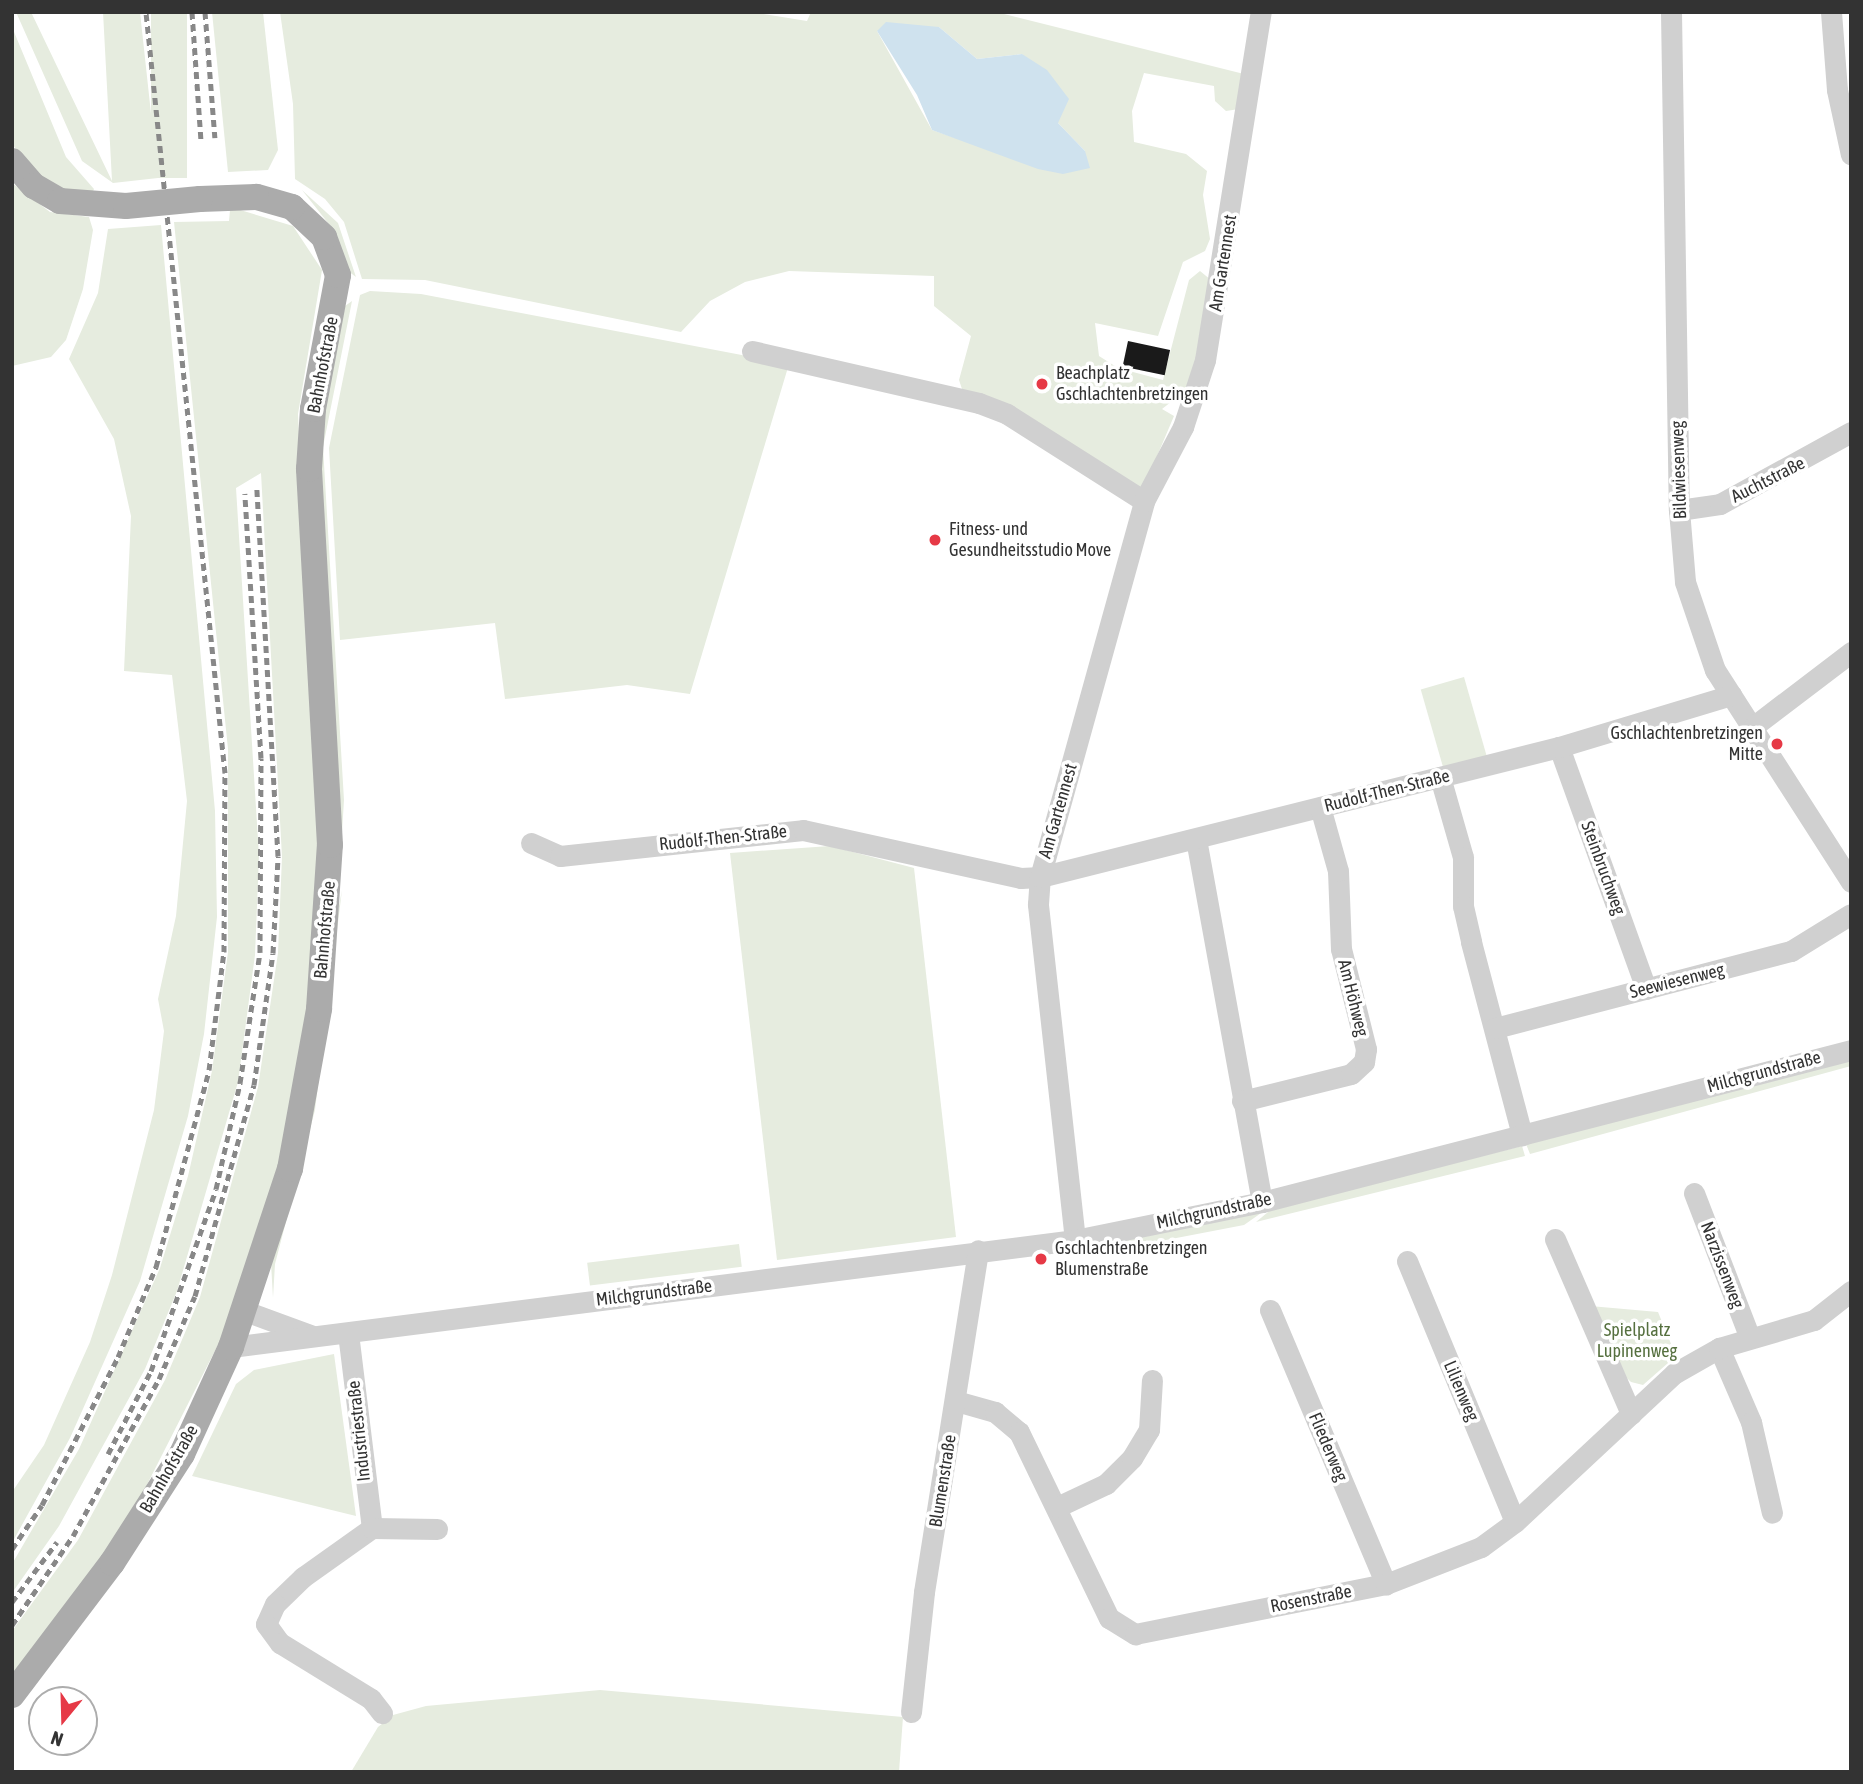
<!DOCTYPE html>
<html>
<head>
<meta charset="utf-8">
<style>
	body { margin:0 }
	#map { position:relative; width:1863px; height:1784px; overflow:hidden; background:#fff; font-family:"Asap Condensed",sans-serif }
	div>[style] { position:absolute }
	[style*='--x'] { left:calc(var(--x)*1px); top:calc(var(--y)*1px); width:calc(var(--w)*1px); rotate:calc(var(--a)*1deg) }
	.green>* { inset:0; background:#e6ecdf; transform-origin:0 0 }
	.water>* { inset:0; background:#cfe2ee }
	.building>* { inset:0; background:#1a1a1a; transform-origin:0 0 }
	.minor>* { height:21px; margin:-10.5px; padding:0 10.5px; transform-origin:10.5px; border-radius:10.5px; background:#d0d0d0 }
	.major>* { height:26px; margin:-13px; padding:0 13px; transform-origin:13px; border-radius:13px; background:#ababab }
	.rail>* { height:5px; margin-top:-2.5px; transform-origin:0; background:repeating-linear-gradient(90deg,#888 0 7px,transparent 0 12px) }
	.major-bridge>* { height:26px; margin:-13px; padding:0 13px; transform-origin:13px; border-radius:13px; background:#ababab }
	.dots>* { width:19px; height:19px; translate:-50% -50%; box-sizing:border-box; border:4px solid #fff; border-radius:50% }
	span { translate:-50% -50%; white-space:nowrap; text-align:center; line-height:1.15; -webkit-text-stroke:7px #fff; paint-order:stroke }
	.street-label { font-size:18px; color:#333 }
	.poi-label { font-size:18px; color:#333 }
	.left { translate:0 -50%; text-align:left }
	.right { translate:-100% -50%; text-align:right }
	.park-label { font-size:18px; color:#56703f }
	.frame { position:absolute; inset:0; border:14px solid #333; pointer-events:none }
	.north { position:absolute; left:28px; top:1686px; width:70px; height:70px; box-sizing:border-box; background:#fff; border:2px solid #adadad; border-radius:50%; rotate:199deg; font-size:19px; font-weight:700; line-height:28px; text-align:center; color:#333 }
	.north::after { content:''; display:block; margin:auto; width:24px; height:32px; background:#e63946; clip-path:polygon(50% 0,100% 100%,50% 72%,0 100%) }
</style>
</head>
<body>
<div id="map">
	<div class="green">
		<div style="clip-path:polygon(16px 12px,31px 12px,112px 181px,103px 12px,140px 12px,158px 178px,113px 183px,82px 161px)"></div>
		<div style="left:151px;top:12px;width:36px;height:166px"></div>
		<div style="clip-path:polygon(212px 12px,263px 12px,278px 150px,268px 170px,228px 172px)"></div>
		<div style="clip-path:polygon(evenodd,280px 12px,751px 12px,807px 21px,811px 12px,996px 12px,1244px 74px,1239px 109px,1226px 111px,1215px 101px,1214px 86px,1144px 73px,1132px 111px,1134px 142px,1186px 154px,1207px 171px,1203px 195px,1210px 239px,1205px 251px,1183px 262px,1158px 336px,1095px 323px,1099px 356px,1118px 368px,1163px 380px,1189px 280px,1200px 271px,1211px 280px,1190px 387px,1162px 409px,1174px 416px,1144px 487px,1130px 488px,963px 392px,959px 380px,971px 336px,934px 306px,934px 276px,789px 271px,745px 282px,710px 301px,681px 332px,425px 280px,362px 279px,344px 222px,325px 199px,295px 179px,293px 104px,280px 12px,939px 27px,977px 59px,1022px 54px,1058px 123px,1085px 151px,973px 144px,932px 130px,877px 31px,939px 27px)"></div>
		<div style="clip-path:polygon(12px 27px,66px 157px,94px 189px,90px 198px,49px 184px,25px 164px,12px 143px)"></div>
		<div style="clip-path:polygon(12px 183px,50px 212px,89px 217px,93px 230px,83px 289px,66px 340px,51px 357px,12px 366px)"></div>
		<div style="clip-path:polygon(302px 190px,338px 223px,356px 277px,348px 271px,332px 228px)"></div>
		<div style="clip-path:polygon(237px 209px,293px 226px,322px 270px,298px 414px,321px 885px,309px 1009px,277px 1177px,227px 1327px,125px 1528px,12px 1680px,12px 1631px,78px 1540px,165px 1380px,200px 1297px,258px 1087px,278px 953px,282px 857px,261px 473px,236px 488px,259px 856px,255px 955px,238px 1082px,177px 1291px,145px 1369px,59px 1526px,12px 1593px,12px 1564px,79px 1449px,160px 1268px,188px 1176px,212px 1071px,228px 952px,228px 749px,174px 222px,229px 221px,230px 210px)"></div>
		<div style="clip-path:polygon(161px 225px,215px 811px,217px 917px,204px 1034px,188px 1116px,140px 1281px,70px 1438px,12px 1543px,12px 1492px,44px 1445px,90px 1342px,112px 1275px,154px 1110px,164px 1031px,158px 999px,176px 916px,187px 801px,172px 675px,124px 671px,131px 516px,114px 439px,69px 359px,98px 293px,108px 229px)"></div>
		<div style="clip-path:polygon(370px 291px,421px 294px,789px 364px,690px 694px,627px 685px,505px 699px,495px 623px,340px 640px,329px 448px,360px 295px)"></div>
		<div style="clip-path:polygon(352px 301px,323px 447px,344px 800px,339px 882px,318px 446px,345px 306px)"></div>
		<div style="left:1464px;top:677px;width:82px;height:45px;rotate:74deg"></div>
		<div style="clip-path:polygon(830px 846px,914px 868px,956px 1237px,777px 1260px,730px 853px)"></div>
		<div style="clip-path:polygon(342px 890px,315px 1110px,275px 1264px,273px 1298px,271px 1263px)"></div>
		<div style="clip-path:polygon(1851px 1060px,1851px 1066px,1530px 1154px,1526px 1144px)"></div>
		<div style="clip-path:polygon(1522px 1146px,1525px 1156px,1256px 1222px,1273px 1208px)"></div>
		<div style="clip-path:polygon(1264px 1211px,1244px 1225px,1088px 1255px,1086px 1247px)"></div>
		<div style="left:739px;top:1244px;width:23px;height:153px;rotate:83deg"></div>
		<div style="clip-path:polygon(1590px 1306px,1658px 1312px,1676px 1356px,1643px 1385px,1631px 1382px,1614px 1366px)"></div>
		<div style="clip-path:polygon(334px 1354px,356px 1516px,192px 1476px,236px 1384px,254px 1370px)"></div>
		<div style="clip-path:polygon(600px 1690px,903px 1717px,899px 1772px,351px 1772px,378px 1727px,393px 1715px,426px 1706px)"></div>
	</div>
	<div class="water">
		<div style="clip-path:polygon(886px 22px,939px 27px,977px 59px,1022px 54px,1047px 70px,1069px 99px,1058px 123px,1085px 151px,1090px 168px,1063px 174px,1038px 169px,932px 130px,917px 95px,877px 31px)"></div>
	</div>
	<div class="building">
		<div style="left:1128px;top:341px;width:43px;height:26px;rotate:12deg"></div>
	</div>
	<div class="minor">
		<div style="--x:1671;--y:12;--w:498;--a:89.1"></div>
		<div style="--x:1679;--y:510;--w:72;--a:85.2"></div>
		<div style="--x:1685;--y:582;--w:93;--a:71.2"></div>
		<div style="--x:1715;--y:670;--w:252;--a:57.3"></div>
		<div style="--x:1831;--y:12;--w:78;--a:85.6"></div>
		<div style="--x:1837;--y:90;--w:66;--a:77.8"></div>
		<div style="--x:752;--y:351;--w:233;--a:12.9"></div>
		<div style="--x:979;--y:403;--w:30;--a:21"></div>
		<div style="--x:1007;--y:414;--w:162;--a:32.4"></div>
		<div style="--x:1679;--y:510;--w:41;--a:-8.3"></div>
		<div style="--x:1720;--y:504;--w:149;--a:-28.8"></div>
		<div style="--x:1754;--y:726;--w:122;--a:-37.3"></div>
		<div style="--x:1559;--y:747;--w:257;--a:70.2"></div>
		<div style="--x:1440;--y:777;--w:83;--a:74"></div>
		<div style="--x:1463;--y:857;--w:49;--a:90"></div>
		<div style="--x:1463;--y:906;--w:37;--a:77"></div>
		<div style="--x:1471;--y:942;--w:200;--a:75.2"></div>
		<div style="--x:1196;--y:839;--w:369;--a:79.7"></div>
		<div style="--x:531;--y:843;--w:32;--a:24"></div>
		<div style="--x:560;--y:856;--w:244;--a:-6.1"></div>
		<div style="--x:803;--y:830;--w:223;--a:12.4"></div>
		<div style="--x:1021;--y:878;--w:19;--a:-3"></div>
		<div style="--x:1040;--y:877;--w:535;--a:-14.06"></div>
		<div style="--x:1559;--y:747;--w:180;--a:-16.8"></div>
		<div style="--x:1495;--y:1028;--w:306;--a:-14.6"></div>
		<div style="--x:1791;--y:951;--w:70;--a:-31.7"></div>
		<div style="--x:1242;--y:1101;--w:112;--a:-13.9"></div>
		<div style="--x:1351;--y:1074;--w:18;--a:-43"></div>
		<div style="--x:1364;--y:1062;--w:13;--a:-81"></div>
		<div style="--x:1366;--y:1049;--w:103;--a:-104"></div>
		<div style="--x:1341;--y:949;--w:78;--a:-92.2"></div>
		<div style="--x:1338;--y:871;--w:66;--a:-105.7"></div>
		<div style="--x:1694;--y:1193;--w:155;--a:68.9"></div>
		<div style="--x:1555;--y:1239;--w:191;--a:66.5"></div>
		<div style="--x:1075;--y:1240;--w:338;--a:-96.3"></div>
		<div style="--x:1038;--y:904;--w:27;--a:-86"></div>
		<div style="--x:1040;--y:877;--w:390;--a:-74.5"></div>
		<div style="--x:1144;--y:501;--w:84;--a:-62.2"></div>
		<div style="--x:1183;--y:427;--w:71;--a:-71.8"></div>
		<div style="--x:1205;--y:360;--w:352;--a:-80.9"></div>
		<div style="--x:1407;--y:1261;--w:282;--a:67.5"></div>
		<div style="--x:1270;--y:1310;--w:298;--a:67.1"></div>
		<div style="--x:245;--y:1311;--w:72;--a:20.2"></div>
		<div style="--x:348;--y:1333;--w:196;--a:83"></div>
		<div style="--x:372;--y:1528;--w:85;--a:144.6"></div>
		<div style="--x:303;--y:1577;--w:39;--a:136"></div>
		<div style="--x:275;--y:1604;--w:22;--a:114"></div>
		<div style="--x:266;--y:1624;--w:24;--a:54"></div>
		<div style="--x:280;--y:1643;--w:107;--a:31.6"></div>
		<div style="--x:371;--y:1699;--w:18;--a:52"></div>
		<div style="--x:231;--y:1347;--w:851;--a:-7.23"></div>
		<div style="--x:1075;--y:1240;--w:191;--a:-11.5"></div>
		<div style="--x:1262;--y:1202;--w:608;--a:-14.47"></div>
		<div style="--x:1719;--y:1348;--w:81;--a:66.6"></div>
		<div style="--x:1751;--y:1422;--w:93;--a:77"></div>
		<div style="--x:956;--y:1401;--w:41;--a:15.8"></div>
		<div style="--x:995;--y:1412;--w:31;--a:40"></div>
		<div style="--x:1019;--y:1432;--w:207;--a:64.2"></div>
		<div style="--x:1109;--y:1618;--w:31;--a:32"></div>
		<div style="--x:1135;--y:1634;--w:256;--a:-11.3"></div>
		<div style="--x:1386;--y:1584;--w:102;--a:-21.3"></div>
		<div style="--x:1481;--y:1547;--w:42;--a:-36.3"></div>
		<div style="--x:1515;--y:1522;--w:219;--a:-43"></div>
		<div style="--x:1675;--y:1373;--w:51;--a:-29.6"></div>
		<div style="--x:1719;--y:1348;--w:99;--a:-16.4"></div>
		<div style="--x:1814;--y:1320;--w:47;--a:-38.1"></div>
		<div style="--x:1057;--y:1507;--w:54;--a:-25.1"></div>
		<div style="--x:1106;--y:1484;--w:37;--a:-45"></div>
		<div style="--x:1132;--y:1458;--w:33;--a:-59"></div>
		<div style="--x:1149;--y:1430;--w:50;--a:-86.6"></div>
		<div style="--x:372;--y:1528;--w:65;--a:0.9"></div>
		<div style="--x:911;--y:1712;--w:121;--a:-83.8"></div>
		<div style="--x:924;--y:1592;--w:346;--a:-81"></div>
	</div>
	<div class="major">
		<div style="--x:12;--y:161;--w:33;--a:49"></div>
		<div style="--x:34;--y:186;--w:30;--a:30"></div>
		<div style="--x:60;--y:201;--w:66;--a:4.3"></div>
		<div style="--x:12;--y:1695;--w:166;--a:-52.9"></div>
		<div style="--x:112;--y:1563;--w:130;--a:-57.3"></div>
		<div style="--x:182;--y:1454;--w:118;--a:-65.4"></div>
		<div style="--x:231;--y:1347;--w:188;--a:-71.7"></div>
		<div style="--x:290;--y:1169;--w:163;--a:-79.7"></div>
		<div style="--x:319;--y:1009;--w:164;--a:-86.2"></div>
		<div style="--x:330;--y:845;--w:377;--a:-93.2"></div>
		<div style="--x:309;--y:469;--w:60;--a:-86.2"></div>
		<div style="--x:313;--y:409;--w:136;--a:-79.4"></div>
		<div style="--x:338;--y:275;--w:40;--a:-110.2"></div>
		<div style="--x:324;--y:237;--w:44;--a:-136.8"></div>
		<div style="--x:292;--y:207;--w:37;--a:-164"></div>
		<div style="--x:256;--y:197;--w:56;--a:178"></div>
	</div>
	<div class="rail">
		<div style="--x:192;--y:12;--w:128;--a:86"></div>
		<div style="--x:205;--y:12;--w:126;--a:85.5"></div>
		<div style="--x:108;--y:1454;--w:93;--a:-62.6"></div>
		<div style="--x:151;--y:1371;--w:193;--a:-70.3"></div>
		<div style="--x:216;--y:1189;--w:109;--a:-77.2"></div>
		<div style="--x:240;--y:1083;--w:133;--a:-81.3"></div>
		<div style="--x:260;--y:952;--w:194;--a:-89.7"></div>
		<div style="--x:261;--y:758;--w:265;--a:-93.5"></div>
		<div style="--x:12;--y:1549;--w:53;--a:-55.7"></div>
		<div style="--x:42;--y:1505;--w:166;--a:-62.8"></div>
		<div style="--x:118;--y:1357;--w:98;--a:-67.1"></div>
		<div style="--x:156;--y:1267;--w:204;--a:-74.9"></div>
		<div style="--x:209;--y:1070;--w:119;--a:-82.8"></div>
		<div style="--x:224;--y:952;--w:179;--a:-89.7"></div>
		<div style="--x:225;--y:773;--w:765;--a:-95.93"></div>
		<div style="--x:12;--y:1602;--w:75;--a:-53.1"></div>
		<div style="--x:12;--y:1625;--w:108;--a:-55.6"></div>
		<div style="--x:73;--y:1536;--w:179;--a:-61.3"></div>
		<div style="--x:159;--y:1379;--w:90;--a:-66.6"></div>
		<div style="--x:195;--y:1296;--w:219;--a:-74.4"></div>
		<div style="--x:254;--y:1085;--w:133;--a:-81.8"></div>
		<div style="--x:273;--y:953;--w:97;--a:-87"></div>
		<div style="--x:278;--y:856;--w:368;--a:-93.3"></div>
	</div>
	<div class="major-bridge">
		<div style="--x:126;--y:206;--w:74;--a:-5.4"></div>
	</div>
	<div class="dots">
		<div style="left:1042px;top:384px;background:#e63946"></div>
		<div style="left:935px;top:540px;background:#e63946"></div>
		<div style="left:1777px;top:744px;background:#e63946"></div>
		<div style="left:1041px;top:1259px;background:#e63946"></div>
	</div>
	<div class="street-label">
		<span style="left:1223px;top:263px;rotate:-81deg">Am Gartennest</span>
		<span style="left:323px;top:365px;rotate:-79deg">Bahnhofstraße</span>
		<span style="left:1679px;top:470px;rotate:-92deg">Bildwiesenweg</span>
		<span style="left:1768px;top:480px;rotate:-27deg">Auchtstraße</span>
		<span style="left:1387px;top:791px;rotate:-14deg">Rudolf-Then-Straße</span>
		<span style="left:1058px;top:811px;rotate:-74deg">Am Gartennest</span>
		<span style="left:723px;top:838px;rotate:-6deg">Rudolf-Then-Straße</span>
		<span style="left:1603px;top:868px;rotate:70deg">Steinbruchweg</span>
		<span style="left:325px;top:930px;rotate:-85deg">Bahnhofstraße</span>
		<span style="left:1677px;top:981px;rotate:-14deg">Seewiesenweg</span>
		<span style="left:1353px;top:998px;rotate:76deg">Am Höhweg</span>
		<span style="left:1764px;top:1072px;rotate:-15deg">Milchgrundstraße</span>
		<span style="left:1214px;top:1211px;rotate:-12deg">Milchgrundstraße</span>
		<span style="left:1722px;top:1265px;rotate:69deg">Narzissenweg</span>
		<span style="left:654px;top:1293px;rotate:-7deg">Milchgrundstraße</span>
		<span style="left:1461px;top:1391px;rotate:67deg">Lilienweg</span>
		<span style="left:359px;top:1431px;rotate:-96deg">Industriestraße</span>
		<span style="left:1328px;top:1447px;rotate:67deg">Fliederweg</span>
		<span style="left:169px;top:1469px;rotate:-60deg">Bahnhofstraße</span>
		<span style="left:943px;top:1481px;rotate:-81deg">Blumenstraße</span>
		<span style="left:1311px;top:1599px;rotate:-11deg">Rosenstraße</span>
	</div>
	<div class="poi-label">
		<span class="left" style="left:1056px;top:384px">Beachplatz<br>Gschlachtenbretzingen</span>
		<span class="left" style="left:949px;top:540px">Fitness- und<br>Gesundheitsstudio Move</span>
		<span class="right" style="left:1763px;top:744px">Gschlachtenbretzingen<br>Mitte</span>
		<span class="left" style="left:1055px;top:1259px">Gschlachtenbretzingen<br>Blumenstraße</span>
	</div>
	<div class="park-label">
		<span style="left:1637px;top:1341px">Spielplatz<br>Lupinenweg</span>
	</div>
	<div class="frame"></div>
	<div class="north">N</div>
</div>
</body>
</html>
